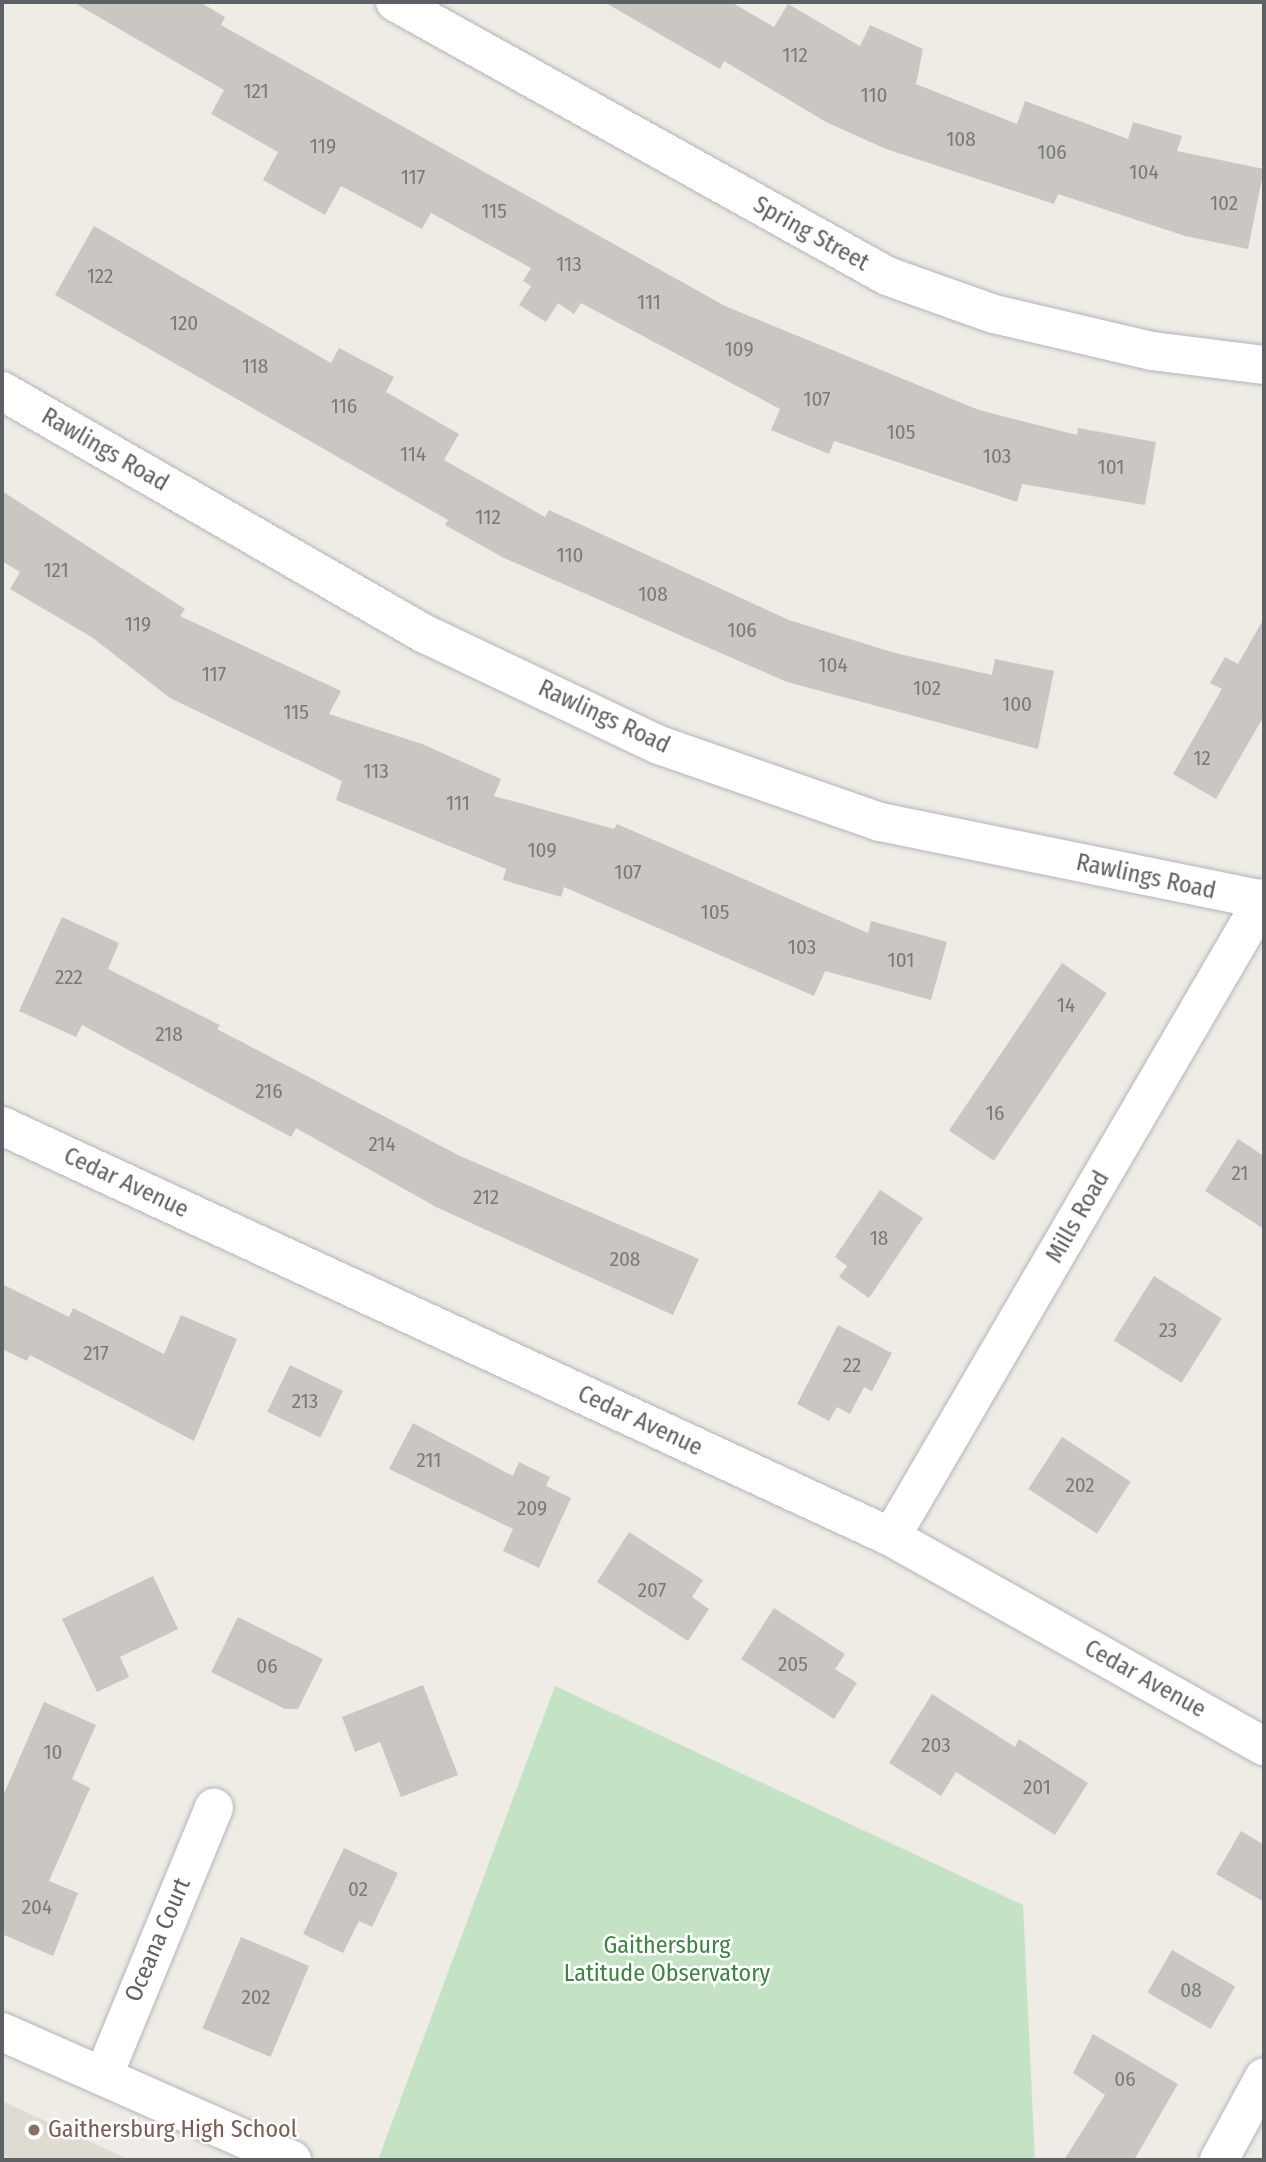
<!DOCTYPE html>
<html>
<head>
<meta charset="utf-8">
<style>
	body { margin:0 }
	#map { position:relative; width:1266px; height:2162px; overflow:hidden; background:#eeece5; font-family:"Fira Sans Condensed",sans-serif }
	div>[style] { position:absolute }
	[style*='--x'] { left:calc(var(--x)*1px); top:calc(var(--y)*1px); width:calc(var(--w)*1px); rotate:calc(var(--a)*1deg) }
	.education>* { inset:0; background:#dedbd3 }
	.green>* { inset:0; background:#c4e3c5 }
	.building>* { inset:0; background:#cac7c2; transform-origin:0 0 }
	.roads { filter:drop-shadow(0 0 2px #b2b5b9) drop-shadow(0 0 2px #b2b5b9) }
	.minor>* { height:38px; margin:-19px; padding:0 19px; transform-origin:19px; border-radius:19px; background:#fff }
	.dots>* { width:19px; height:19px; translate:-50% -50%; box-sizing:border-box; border:4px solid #fff; border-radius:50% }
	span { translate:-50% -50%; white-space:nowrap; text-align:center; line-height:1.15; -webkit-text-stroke:5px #fff; paint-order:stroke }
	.number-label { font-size:21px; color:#787a7c }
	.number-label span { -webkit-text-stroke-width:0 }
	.street-label { font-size:24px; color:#5d6064 }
	.park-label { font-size:24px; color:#3d8343 }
	.education-label { font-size:24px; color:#785e54 }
	.left { translate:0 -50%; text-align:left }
	.frame { position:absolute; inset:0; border:4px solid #5d6064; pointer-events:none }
</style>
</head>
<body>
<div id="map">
	<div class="education">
		<div style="clip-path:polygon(2px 2101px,130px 2160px,2px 2160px)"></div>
	</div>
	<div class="green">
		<div style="clip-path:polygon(555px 1686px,1023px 1905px,1035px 2160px,378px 2160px)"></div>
	</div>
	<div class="building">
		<div style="clip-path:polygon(73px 2px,200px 2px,225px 17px,221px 25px,725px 306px,979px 410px,1077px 435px,1078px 428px,1156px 442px,1145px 505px,1022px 484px,1017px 502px,834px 441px,829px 454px,771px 430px,780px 409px,581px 303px,574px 314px,558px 303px,546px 322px,519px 305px,531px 286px,523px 281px,531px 268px,431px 213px,422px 229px,341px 186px,325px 215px,263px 180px,278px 152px,211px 114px,224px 90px)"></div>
		<div style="clip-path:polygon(604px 2px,731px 2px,774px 27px,788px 4px,860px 46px,870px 25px,923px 49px,916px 84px,1017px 124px,1025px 101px,1128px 139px,1133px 122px,1182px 136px,1177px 151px,1264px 169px,1248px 249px,1185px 236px,1058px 194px,1054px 204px,886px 149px,826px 122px,724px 61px,720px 69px)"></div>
		<div style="clip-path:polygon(94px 226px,331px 363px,339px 348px,394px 377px,386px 392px,459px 434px,444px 460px,545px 517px,549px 510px,789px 620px,895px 653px,992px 675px,995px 659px,1054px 671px,1038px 749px,787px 682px,504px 558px,445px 525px,448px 520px,55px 295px)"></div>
		<div style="clip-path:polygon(2px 491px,185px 609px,180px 616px,341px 691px,329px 714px,422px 744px,501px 779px,494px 796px,614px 829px,617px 824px,868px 933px,871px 921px,947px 942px,931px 1000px,825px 971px,814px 996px,564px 887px,561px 897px,503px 880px,506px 869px,336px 800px,342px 781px,170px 698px,93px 638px,10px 589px,20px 572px,2px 561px)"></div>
		<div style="clip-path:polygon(1264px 618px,1264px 716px,1216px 799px,1173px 774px,1222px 689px,1210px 683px,1225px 657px,1238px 664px)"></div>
		<div style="clip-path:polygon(62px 917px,119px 943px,108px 969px,220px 1025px,217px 1029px,460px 1156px,699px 1259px,673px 1315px,436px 1207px,296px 1128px,291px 1137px,82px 1025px,76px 1037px,19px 1011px)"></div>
		<div style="left:1062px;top:963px;width:54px;height:202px;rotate:34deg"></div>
		<div style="clip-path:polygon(1238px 1139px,1264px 1156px,1264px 1229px,1205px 1191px)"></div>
		<div style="clip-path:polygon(880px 1190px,923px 1218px,869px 1298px,839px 1277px,847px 1266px,835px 1257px)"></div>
		<div style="left:1154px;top:1276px;width:80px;height:76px;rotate:32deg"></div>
		<div style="clip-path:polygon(2px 1284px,69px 1317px,73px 1308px,164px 1354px,181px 1315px,237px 1339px,194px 1441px,30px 1355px,27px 1361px,2px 1349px)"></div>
		<div style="clip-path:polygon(838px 1325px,892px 1353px,872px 1391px,864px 1387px,850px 1414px,837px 1407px,829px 1421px,797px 1404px)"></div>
		<div style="left:290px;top:1365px;width:59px;height:52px;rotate:26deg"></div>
		<div style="clip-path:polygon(413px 1423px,513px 1476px,519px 1462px,550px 1477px,546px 1486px,571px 1498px,539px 1568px,503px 1551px,513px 1529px,389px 1469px)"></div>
		<div style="left:1062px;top:1437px;width:82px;height:62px;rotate:33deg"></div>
		<div style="clip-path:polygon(629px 1532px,703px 1580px,692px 1597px,709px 1609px,688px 1641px,597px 1582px)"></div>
		<div style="clip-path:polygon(153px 1576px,178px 1629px,120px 1657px,129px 1677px,97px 1692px,62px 1619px)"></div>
		<div style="clip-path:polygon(774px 1608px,845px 1654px,835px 1669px,857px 1683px,834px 1719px,741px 1659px)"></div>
		<div style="clip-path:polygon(238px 1617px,323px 1659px,298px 1709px,285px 1709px,211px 1672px)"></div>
		<div style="clip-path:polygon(423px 1685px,458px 1775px,401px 1797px,380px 1742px,355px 1752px,342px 1717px)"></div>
		<div style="clip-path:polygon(932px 1694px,1015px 1747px,1019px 1739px,1088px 1783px,1055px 1835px,956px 1772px,941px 1796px,889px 1763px)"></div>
		<div style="clip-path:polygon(44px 1702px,96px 1725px,72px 1779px,90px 1788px,49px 1881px,78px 1893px,53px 1956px,2px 1934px,2px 1798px)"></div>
		<div style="clip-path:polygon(1241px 1831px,1264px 1845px,1264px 1902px,1216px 1874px)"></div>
		<div style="clip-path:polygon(344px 1848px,398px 1873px,372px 1927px,359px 1921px,343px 1953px,303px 1934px)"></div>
		<div style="left:241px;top:1937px;width:74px;height:99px;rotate:23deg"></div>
		<div style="left:1172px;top:1950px;width:73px;height:49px;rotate:30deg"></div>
		<div style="clip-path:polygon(1093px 2034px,1178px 2084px,1134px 2160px,1064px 2160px,1105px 2095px,1073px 2073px)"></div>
	</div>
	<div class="roads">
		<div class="minor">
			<div style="--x:395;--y:2;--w:563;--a:29.11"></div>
			<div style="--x:887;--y:276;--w:114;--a:19.6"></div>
			<div style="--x:994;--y:314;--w:162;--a:13.2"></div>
			<div style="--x:1152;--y:351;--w:113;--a:7.1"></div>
			<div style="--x:2;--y:391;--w:488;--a:29.9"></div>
			<div style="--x:425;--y:634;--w:259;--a:25.4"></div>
			<div style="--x:659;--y:745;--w:234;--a:19.2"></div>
			<div style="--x:880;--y:822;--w:391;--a:11.5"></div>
			<div style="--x:2;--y:1126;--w:979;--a:24.81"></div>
			<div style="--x:891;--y:1537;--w:428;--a:29.3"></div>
			<div style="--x:891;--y:1537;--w:740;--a:-59.73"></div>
			<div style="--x:2;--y:2032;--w:317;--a:23.8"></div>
			<div style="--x:105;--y:2072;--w:286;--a:-67.6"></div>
			<div style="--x:1219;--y:2160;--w:94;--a:-61.5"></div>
		</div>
	</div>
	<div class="dots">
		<div style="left:34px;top:2130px;background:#8d6e63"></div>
	</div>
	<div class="number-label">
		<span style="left:795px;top:55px">112</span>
		<span style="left:256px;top:91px">121</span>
		<span style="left:874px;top:95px">110</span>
		<span style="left:961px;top:139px">108</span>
		<span style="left:323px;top:146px">119</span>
		<span style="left:1052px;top:152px">106</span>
		<span style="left:1144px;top:172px">104</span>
		<span style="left:413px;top:177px">117</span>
		<span style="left:1224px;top:203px">102</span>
		<span style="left:494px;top:211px">115</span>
		<span style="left:569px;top:264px">113</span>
		<span style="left:100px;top:276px">122</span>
		<span style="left:649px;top:302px">111</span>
		<span style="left:184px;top:323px">120</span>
		<span style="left:739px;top:349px">109</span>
		<span style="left:255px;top:366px">118</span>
		<span style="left:817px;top:399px">107</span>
		<span style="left:344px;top:406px">116</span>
		<span style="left:901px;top:432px">105</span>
		<span style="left:413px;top:454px">114</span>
		<span style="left:997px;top:456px">103</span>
		<span style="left:1111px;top:467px">101</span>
		<span style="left:488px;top:517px">112</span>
		<span style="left:570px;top:555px">110</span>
		<span style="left:56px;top:570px">121</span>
		<span style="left:653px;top:594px">108</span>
		<span style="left:138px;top:624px">119</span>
		<span style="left:742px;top:630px">106</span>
		<span style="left:833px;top:665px">104</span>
		<span style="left:214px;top:674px">117</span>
		<span style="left:927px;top:688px">102</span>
		<span style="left:1017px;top:704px">100</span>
		<span style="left:296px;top:712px">115</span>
		<span style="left:1202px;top:758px">12</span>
		<span style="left:376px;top:771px">113</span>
		<span style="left:458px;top:803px">111</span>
		<span style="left:542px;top:850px">109</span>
		<span style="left:628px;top:872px">107</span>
		<span style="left:715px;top:912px">105</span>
		<span style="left:802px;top:947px">103</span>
		<span style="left:901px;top:960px">101</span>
		<span style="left:69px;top:977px">222</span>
		<span style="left:1066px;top:1005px">14</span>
		<span style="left:169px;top:1034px">218</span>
		<span style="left:269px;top:1091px">216</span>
		<span style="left:995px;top:1113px">16</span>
		<span style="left:382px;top:1144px">214</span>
		<span style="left:1240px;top:1173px">21</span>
		<span style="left:486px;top:1197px">212</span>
		<span style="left:879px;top:1238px">18</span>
		<span style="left:625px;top:1259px">208</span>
		<span style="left:1168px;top:1330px">23</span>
		<span style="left:96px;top:1353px">217</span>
		<span style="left:852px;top:1365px">22</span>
		<span style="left:305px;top:1401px">213</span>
		<span style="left:429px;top:1460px">211</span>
		<span style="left:1080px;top:1485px">202</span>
		<span style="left:532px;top:1508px">209</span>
		<span style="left:652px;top:1590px">207</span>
		<span style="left:793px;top:1664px">205</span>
		<span style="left:267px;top:1666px">06</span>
		<span style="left:936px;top:1745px">203</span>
		<span style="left:53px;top:1752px">10</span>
		<span style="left:1037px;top:1787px">201</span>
		<span style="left:358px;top:1889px">02</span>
		<span style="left:37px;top:1907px">204</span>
		<span style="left:1191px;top:1990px">08</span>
		<span style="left:256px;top:1997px">202</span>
		<span style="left:1125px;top:2079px">06</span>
	</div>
	<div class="street-label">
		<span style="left:811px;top:234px;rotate:29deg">Spring Street</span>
		<span style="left:105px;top:450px;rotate:30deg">Rawlings Road</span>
		<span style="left:604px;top:717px;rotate:25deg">Rawlings Road</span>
		<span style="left:1146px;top:877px;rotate:12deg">Rawlings Road</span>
		<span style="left:126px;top:1183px;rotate:25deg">Cedar Avenue</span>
		<span style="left:1078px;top:1217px;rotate:-60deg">Mills Road</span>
		<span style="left:640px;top:1421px;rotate:25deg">Cedar Avenue</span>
		<span style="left:1145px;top:1679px;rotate:29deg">Cedar Avenue</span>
		<span style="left:158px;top:1940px;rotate:-67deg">Oceana Court</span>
	</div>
	<div class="park-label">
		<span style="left:667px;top:1960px">Gaithersburg<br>Latitude Observatory</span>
	</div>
	<div class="education-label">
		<span class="left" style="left:48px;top:2130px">Gaithersburg High School</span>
	</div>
	<div class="frame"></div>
</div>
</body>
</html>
